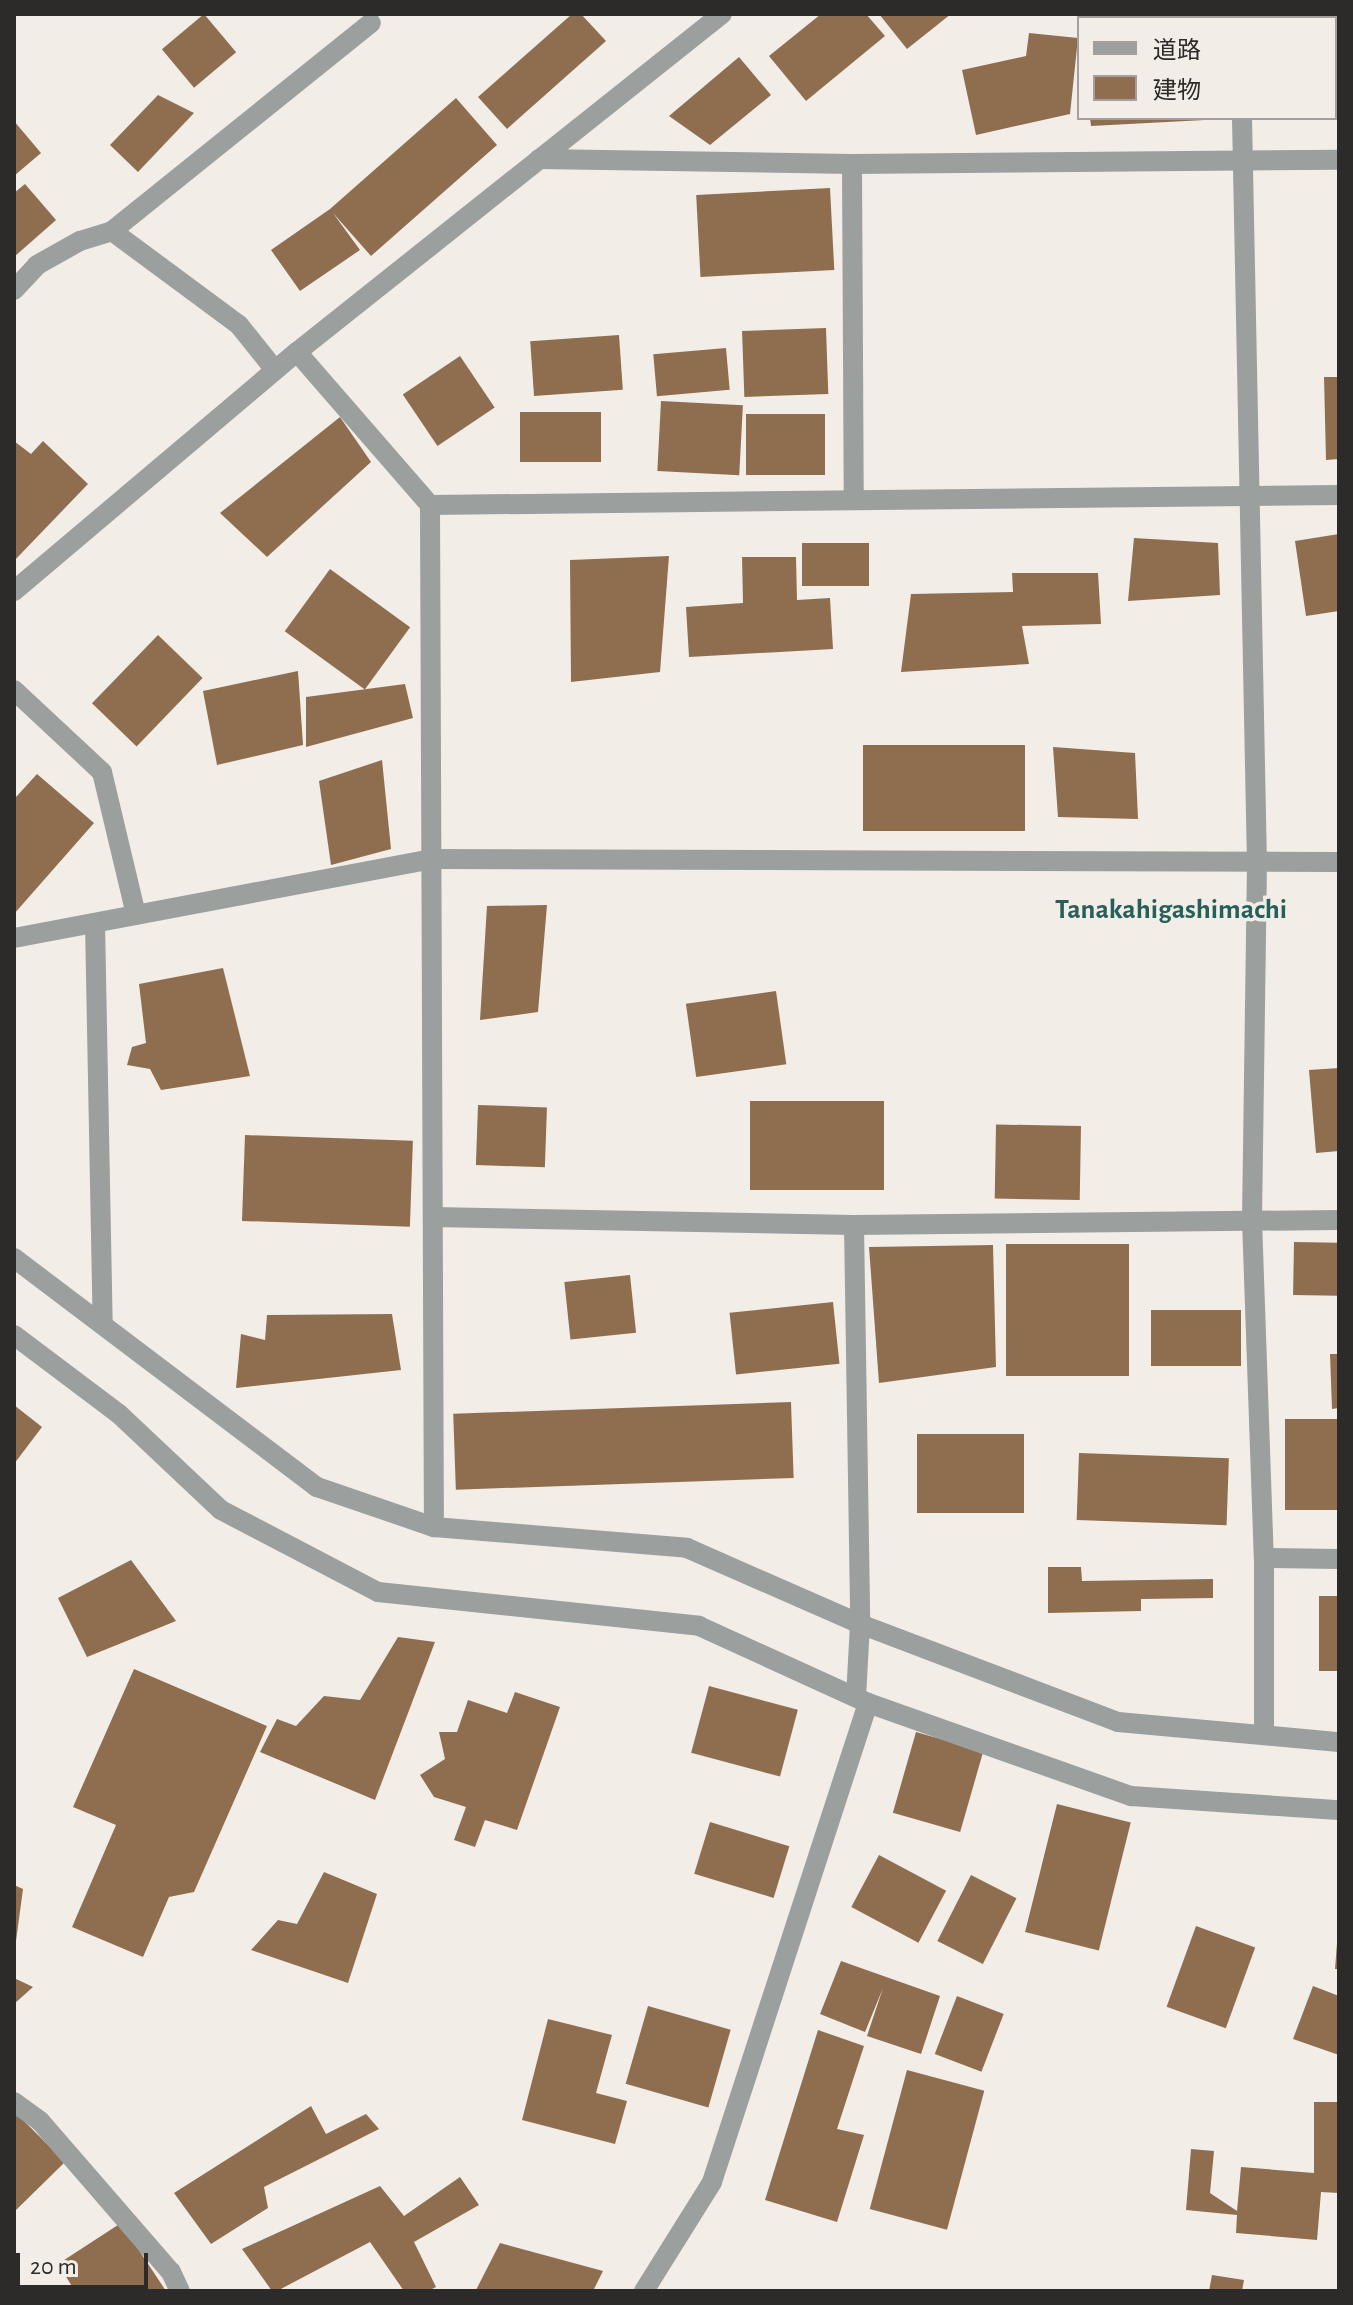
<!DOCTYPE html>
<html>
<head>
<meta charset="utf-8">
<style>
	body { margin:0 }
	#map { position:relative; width:1353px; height:2305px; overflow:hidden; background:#f3ede8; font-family:"Alegreya Sans","Noto Sans JP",sans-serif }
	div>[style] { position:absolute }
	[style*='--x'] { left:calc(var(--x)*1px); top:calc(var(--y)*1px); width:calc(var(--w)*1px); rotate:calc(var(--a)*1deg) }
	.building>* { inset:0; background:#8f6e50; transform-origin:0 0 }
	.minor>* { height:20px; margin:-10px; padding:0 10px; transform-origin:10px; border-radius:10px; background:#9b9f9e }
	span { translate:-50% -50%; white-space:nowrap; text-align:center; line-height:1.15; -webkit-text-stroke:7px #f3ede8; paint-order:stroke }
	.quarter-label { font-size:28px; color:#27605b; font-weight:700 }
	.frame { position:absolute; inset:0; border:16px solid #2d2b29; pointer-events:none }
	.legend { position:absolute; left:1077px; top:16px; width:260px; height:104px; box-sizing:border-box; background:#f3ede8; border:2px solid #a49f9c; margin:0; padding:10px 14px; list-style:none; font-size:24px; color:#2d2b29 }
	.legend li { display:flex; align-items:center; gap:16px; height:40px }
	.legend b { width:40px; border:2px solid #a49f9c }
	.scale { position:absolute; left:16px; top:2253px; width:132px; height:36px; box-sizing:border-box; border:4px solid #2d2b29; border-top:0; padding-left:10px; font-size:24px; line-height:28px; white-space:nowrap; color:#2d2b29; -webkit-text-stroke:6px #f3ede8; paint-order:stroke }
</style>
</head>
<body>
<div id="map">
	<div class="building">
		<div style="left:204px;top:14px;width:50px;height:55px;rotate:50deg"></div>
		<div style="clip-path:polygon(572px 14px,581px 14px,606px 41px,507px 129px,478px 97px)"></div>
		<div style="clip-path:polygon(821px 14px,866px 14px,885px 36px,806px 101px,769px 56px)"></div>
		<div style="clip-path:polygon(879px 14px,951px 14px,907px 49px)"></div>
		<div style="clip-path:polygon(1270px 14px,1339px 14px,1339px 101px,1335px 101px,1335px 18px,1270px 18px)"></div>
		<div style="clip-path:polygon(1029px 33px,1078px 38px,1070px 114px,976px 135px,962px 70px,1026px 56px)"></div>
		<div style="clip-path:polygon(739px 57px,771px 95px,710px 145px,669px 116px)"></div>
		<div style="clip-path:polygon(158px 95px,194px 113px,138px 172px,110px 145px)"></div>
		<div style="clip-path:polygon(456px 98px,497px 145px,371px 256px,333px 213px,360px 250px,300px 291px,271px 250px,330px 209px)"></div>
		<div style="clip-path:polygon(1090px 118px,1205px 118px,1205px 120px,1091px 126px)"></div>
		<div style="clip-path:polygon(14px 121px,41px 153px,14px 176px)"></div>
		<div style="clip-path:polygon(25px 184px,56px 220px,14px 257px,14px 193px)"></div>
		<div style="left:830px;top:188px;width:82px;height:134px;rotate:87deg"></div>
		<div style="left:826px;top:328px;width:66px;height:84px;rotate:88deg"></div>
		<div style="left:619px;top:335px;width:55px;height:89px;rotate:86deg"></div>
		<div style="left:726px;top:348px;width:42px;height:73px;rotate:85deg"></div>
		<div style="left:460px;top:356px;width:62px;height:69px;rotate:56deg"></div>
		<div style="clip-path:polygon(1324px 377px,1339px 377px,1339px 459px,1326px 460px)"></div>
		<div style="left:661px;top:401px;width:82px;height:70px;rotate:3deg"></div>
		<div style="left:601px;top:412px;width:50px;height:81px;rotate:90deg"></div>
		<div style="left:825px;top:414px;width:61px;height:79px;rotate:90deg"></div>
		<div style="clip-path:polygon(340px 417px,371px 462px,267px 557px,220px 513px)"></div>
		<div style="clip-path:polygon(14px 441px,31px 454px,43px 441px,88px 484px,14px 561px)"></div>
		<div style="clip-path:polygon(1339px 534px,1339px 611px,1306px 616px,1295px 541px)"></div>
		<div style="clip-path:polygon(1134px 538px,1218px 543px,1220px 595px,1128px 601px)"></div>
		<div style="left:802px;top:543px;width:67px;height:43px"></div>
		<div style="clip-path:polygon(669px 556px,660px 672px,571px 682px,570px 560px)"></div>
		<div style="clip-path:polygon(742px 557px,796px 557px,797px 600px,830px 598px,833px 649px,689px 657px,686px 607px,743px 603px)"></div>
		<div style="left:330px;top:569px;width:99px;height:77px;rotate:36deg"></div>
		<div style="clip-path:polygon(1012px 573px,1098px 573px,1101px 624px,1022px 626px,1029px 664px,901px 672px,911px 594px,1013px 592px)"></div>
		<div style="left:158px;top:635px;width:62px;height:95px;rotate:44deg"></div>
		<div style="clip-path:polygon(298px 671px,303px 745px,217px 765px,203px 691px)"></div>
		<div style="clip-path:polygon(405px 684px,413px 718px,306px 747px,306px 697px)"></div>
		<div style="left:863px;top:745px;width:162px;height:86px"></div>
		<div style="clip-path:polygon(1053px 747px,1135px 753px,1138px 819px,1058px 817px)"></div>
		<div style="clip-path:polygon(382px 760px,391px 849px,331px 865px,319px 781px)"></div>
		<div style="clip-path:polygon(37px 774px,94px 823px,14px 914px,14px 795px,16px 797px)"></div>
		<div style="clip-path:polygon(547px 905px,538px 1012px,480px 1020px,487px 906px)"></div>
		<div style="clip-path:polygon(223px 968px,250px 1076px,161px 1090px,150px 1069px,127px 1065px,132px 1047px,146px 1043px,139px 984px)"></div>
		<div style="left:776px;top:991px;width:74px;height:91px;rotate:82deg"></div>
		<div style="clip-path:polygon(1339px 1068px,1339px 1151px,1316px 1153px,1309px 1070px)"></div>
		<div style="left:750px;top:1101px;width:134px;height:89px"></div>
		<div style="left:478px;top:1105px;width:69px;height:60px;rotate:2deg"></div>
		<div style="left:1081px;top:1126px;width:74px;height:85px;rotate:91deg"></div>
		<div style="left:245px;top:1135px;width:168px;height:86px;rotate:2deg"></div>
		<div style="left:1294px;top:1242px;width:45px;height:53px;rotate:1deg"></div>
		<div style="left:1129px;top:1244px;width:132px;height:123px;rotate:90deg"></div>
		<div style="clip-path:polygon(993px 1245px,996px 1367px,879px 1383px,869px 1247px)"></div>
		<div style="left:630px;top:1275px;width:58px;height:66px;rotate:84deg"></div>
		<div style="left:833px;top:1302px;width:62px;height:104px;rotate:84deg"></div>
		<div style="left:1151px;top:1310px;width:90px;height:56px"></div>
		<div style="clip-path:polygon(392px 1314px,401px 1370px,236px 1388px,241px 1334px,265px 1340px,267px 1315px)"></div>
		<div style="clip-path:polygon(1330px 1354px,1339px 1354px,1339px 1408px,1332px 1409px)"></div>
		<div style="left:791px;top:1402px;width:76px;height:338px;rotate:88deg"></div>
		<div style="clip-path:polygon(14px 1405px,42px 1427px,14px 1464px)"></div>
		<div style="left:1339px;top:1419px;width:91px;height:54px;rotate:90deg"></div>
		<div style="left:917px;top:1434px;width:107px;height:79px"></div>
		<div style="left:1079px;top:1453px;width:150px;height:67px;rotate:2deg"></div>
		<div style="clip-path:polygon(131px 1560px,176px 1621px,87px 1657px,58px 1598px)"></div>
		<div style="clip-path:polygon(1048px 1567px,1081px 1567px,1082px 1581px,1213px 1579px,1213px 1598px,1141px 1599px,1141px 1611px,1048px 1613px)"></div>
		<div style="left:1339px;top:1596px;width:75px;height:20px;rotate:90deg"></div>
		<div style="clip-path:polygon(398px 1637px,435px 1642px,375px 1800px,260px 1752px,277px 1719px,296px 1726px,324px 1696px,360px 1700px)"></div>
		<div style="clip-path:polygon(134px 1669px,267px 1726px,194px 1892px,169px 1897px,143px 1957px,72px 1927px,116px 1825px,73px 1807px)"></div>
		<div style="left:709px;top:1686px;width:92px;height:69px;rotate:15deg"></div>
		<div style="clip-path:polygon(515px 1692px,560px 1707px,517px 1830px,485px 1820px,475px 1847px,454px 1840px,466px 1807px,434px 1797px,420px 1775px,445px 1759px,439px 1732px,457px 1732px,468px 1700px,507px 1713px)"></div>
		<div style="left:916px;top:1732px;width:70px;height:84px;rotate:16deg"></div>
		<div style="left:1057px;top:1804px;width:76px;height:132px;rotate:14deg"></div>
		<div style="left:710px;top:1822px;width:83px;height:54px;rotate:17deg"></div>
		<div style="left:879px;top:1855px;width:76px;height:59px;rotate:28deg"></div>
		<div style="clip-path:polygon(324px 1872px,377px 1894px,348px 1983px,251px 1950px,278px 1920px,297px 1924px)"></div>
		<div style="left:971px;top:1875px;width:51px;height:74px;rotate:27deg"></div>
		<div style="clip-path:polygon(14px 1885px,23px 1889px,16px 1941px,14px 1941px)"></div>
		<div style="left:1196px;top:1926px;width:63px;height:86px;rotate:20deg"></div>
		<div style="clip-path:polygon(1337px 1943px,1339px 1943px,1339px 1969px,1335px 1969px)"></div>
		<div style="clip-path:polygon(841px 1961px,940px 1996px,921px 2054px,867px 2036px,883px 1988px,865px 2032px,820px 2014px)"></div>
		<div style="clip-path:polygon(14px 1978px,33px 1987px,14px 2004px)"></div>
		<div style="clip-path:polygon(1313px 1986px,1339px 1996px,1339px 2055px,1293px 2039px)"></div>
		<div style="left:957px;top:1996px;width:50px;height:62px;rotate:21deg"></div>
		<div style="left:648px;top:2006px;width:86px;height:81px;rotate:16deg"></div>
		<div style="clip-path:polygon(548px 2019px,612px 2035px,596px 2093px,627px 2101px,615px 2144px,522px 2120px)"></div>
		<div style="clip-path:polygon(818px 2030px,864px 2046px,837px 2129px,864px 2135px,837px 2222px,765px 2200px)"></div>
		<div style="left:907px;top:2070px;width:80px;height:144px;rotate:15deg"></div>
		<div style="clip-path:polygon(1314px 2102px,1339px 2102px,1339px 2193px,1321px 2192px,1317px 2240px,1236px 2233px,1237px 2215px,1186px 2210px,1191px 2149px,1214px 2151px,1210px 2193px,1237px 2211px,1241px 2167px,1314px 2173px)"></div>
		<div style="clip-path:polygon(311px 2106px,326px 2134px,366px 2114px,379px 2129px,264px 2187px,268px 2208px,211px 2244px,174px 2193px)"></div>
		<div style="clip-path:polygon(14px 2111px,65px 2162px,14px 2212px)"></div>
		<div style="clip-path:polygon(460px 2177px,479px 2205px,414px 2242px,436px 2287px,428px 2291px,404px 2291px,370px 2242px,277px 2291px,272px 2291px,242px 2249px,380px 2186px,404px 2216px)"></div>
		<div style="clip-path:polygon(121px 2223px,166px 2291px,75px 2291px,58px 2264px)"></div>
		<div style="clip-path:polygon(500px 2243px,603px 2271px,593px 2291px,476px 2290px)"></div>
		<div style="clip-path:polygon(1212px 2275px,1244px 2280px,1242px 2291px,1209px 2291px)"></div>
	</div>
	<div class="minor">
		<div style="--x:1243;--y:18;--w:4;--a:-90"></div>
		<div style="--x:1242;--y:118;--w:745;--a:88.85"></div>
		<div style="--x:1257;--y:863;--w:357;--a:90.8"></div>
		<div style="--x:1252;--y:1220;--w:338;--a:88"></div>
		<div style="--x:1264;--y:1558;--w:177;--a:90"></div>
		<div style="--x:539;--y:159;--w:313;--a:0.9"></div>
		<div style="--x:852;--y:164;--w:487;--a:-0.5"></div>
		<div style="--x:852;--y:164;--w:336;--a:89.7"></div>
		<div style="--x:14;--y:290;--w:34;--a:-47"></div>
		<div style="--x:37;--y:265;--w:49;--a:-29.2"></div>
		<div style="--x:80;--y:241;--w:34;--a:-17"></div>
		<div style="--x:297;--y:352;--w:203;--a:49"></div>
		<div style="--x:430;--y:505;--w:1022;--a:89.78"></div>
		<div style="--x:275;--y:370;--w:58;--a:-128.7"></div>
		<div style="--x:239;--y:325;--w:158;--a:-143.5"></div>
		<div style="--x:112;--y:231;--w:332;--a:-38.8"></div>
		<div style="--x:430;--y:505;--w:909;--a:-0.63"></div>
		<div style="--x:14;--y:591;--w:370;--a:-40.2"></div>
		<div style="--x:297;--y:352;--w:543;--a:-38.5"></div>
		<div style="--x:14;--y:690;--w:120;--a:43"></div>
		<div style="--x:102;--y:772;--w:147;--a:76.6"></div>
		<div style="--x:95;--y:923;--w:402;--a:88.9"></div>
		<div style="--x:14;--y:938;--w:425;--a:-10.7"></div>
		<div style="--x:432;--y:859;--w:907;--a:0.19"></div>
		<div style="--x:433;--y:1217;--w:421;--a:1.1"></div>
		<div style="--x:854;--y:1225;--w:485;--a:-0.6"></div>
		<div style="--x:854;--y:1225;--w:399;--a:89.1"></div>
		<div style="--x:860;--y:1624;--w:73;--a:93.1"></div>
		<div style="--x:14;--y:1258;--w:380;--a:37.1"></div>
		<div style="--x:317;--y:1487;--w:124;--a:18.9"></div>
		<div style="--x:434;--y:1527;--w:254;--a:4.7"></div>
		<div style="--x:687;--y:1548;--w:189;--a:23.7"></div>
		<div style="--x:860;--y:1624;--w:276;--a:20.8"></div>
		<div style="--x:1118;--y:1722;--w:222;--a:5.2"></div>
		<div style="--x:14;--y:1335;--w:131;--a:37"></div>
		<div style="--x:119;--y:1414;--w:140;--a:43.3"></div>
		<div style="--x:221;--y:1510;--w:177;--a:27.6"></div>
		<div style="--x:378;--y:1592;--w:323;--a:6"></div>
		<div style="--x:699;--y:1626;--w:186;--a:24.5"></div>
		<div style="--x:868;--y:1703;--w:279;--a:19.5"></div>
		<div style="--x:1131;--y:1796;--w:208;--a:3.9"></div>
		<div style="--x:1264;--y:1558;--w:75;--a:0.8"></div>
		<div style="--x:14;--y:2102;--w:32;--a:36"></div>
		<div style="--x:40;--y:2121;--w:200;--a:49.1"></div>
		<div style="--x:171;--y:2272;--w:21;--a:65"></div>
		<div style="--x:644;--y:2291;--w:128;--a:-58"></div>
		<div style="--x:712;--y:2182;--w:504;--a:-71.96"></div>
	</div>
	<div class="quarter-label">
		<span style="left:1171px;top:910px">Tanakahigashimachi</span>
	</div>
	<div class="frame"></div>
	<ul class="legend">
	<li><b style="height:10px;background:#9b9f9e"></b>道路</li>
	<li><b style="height:22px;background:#8f6e50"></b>建物</li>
	</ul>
	<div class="scale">20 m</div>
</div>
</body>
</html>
